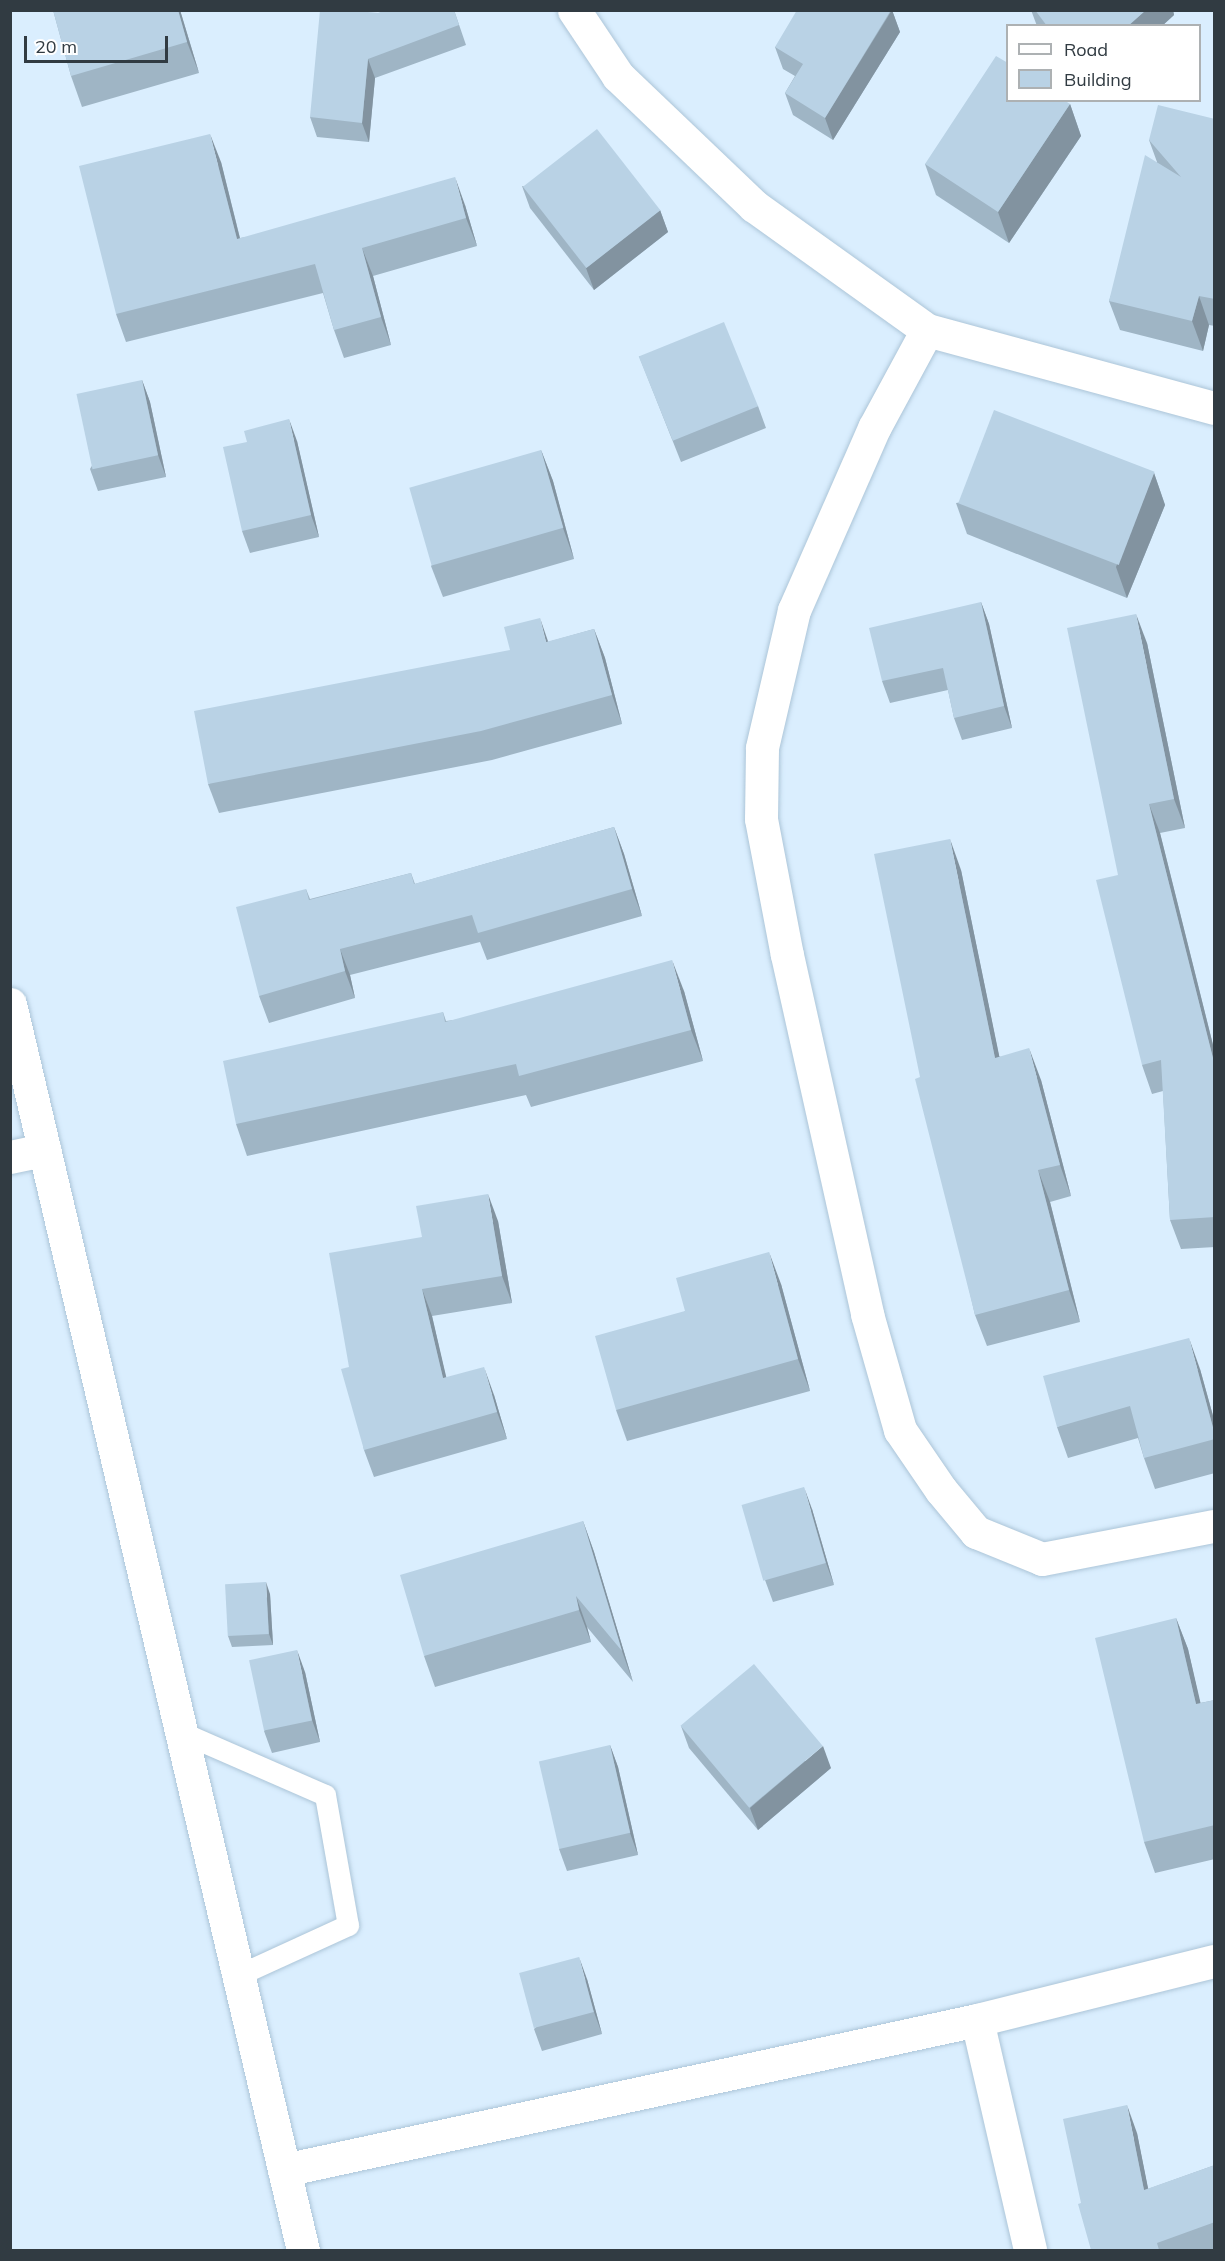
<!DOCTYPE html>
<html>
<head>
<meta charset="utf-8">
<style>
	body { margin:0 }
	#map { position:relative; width:1225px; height:2261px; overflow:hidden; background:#daeefe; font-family:Mulish,sans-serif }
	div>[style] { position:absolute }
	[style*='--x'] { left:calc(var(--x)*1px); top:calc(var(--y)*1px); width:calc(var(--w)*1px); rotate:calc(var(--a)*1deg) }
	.roads { filter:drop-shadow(0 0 2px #acc5d8) drop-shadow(0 0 2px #acc5d8) }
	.service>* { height:21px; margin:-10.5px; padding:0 10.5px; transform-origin:10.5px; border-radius:10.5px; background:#fff }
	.minor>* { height:33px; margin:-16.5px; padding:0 16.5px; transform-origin:16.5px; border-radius:16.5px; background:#fff }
	.tertiary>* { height:33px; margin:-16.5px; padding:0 16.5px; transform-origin:16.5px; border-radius:16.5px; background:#fff }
	.wall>* { inset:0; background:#9fb5c5 }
	.shaded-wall>* { inset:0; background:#8293a0 }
	.building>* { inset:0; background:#b9d2e5; transform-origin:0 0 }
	span { translate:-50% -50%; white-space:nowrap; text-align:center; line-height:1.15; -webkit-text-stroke:4.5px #fff; paint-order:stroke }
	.frame { position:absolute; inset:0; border:12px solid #313b42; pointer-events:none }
	.legend { position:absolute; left:1006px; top:24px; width:195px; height:78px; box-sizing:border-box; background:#fff; border:2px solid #adb1b3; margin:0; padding:8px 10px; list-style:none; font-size:18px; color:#313b42 }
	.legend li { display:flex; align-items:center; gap:12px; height:30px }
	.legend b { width:30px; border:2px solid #adb1b3 }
	.scale { position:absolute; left:24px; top:36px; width:144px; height:27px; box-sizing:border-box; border:3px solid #313b42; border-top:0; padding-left:8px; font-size:18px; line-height:21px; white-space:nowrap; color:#313b42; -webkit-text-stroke:4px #fff; paint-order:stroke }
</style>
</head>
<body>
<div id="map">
	<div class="roads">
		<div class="service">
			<div style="--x:181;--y:1732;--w:157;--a:23.6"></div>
			<div style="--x:325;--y:1795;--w:132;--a:80"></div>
			<div style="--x:348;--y:1925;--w:120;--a:155.4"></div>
		</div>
		<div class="minor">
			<div style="--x:574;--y:10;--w:79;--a:56.3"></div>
			<div style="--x:618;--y:76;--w:188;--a:43.7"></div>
			<div style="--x:754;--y:206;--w:213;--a:35.6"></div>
			<div style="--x:927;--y:330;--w:297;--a:15.2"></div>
			<div style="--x:927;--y:330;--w:111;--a:118.4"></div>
			<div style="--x:874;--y:428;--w:199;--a:113.7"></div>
			<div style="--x:794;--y:610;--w:142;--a:103.1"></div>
			<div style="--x:762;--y:748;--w:71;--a:90.8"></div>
			<div style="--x:761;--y:819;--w:138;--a:79.2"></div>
			<div style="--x:787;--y:955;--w:368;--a:77.4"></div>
			<div style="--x:867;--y:1314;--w:121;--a:74.1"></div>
			<div style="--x:900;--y:1430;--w:73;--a:55.7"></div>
			<div style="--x:941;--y:1490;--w:55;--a:50.2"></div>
			<div style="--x:976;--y:1532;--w:71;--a:22.2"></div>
			<div style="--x:1042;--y:1559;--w:175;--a:-10.9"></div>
			<div style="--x:10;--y:1157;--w:35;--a:-12"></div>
			<div style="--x:977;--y:2020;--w:236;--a:77"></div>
			<div style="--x:284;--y:2170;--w:709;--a:-12.21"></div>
			<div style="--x:977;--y:2020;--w:244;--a:-14"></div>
		</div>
		<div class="tertiary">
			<div style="--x:10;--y:1004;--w:1280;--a:76.77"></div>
		</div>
	</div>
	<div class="wall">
		<div style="clip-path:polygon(53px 10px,180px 10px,199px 73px,82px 107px,71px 76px)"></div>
		<div style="clip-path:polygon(454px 10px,466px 45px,375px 78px,369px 142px,317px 137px,310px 117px,378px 13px)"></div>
		<div style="clip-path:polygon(892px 10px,900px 32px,833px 140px,793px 115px,785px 93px,795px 76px,783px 69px,775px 47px)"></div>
		<div style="clip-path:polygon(1031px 10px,1173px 10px,1174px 15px,1162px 26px,1037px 26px)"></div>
		<div style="clip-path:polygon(1070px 104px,1081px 136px,1009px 243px,936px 195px,925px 164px)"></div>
		<div style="clip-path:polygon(1215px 119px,1215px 326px,1209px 325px,1203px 351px,1120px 330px,1109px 301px,1157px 162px,1149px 140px)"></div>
		<div style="clip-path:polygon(221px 162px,240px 238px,465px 205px,477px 246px,373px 276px,391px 345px,344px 358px,334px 330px,323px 293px,126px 342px,116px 314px)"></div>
		<div style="clip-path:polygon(522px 186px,660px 210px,668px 232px,594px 290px,530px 208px)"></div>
		<div style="clip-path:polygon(639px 356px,758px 406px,766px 428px,681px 462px)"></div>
		<div style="clip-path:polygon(142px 380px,150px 402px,166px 477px,98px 491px,90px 469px)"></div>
		<div style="clip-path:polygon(297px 441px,319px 537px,250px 553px,242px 531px,247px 442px)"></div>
		<div style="clip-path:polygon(541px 450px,553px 481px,574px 559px,443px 597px,431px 566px)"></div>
		<div style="clip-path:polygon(1154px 473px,1165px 505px,1127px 598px,967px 534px,956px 503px)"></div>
		<div style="clip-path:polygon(981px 602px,989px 624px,1012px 728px,962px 740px,954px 718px,948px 690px,890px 703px,882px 681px)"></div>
		<div style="clip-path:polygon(594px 629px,605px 658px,622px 724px,492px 760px,219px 813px,208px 784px,548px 642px)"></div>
		<div style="clip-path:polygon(1147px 643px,1185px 828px,1160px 833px,1215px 1053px,1215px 1247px,1181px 1249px,1170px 1220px,1163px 1091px,1152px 1094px,1142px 1065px)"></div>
		<div style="clip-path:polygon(614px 827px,624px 854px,642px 916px,487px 960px,480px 942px,350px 975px,355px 998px,269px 1023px,259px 996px,306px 889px,310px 899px,411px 873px,415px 884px)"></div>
		<div style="clip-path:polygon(961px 870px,999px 1056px,1041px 1080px,1071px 1196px,1050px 1202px,1080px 1322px,987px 1346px,975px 1315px,920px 1077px)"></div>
		<div style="clip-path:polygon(684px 991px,703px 1061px,531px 1107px,526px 1095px,247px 1156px,236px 1124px,443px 1012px,446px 1021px)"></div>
		<div style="clip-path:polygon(498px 1221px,512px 1303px,432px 1316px,446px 1378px,494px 1395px,507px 1439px,374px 1477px,364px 1450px,349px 1367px,422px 1237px)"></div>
		<div style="clip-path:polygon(781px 1284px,810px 1391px,627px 1441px,616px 1410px,685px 1311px)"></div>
		<div style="clip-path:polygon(1200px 1369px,1215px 1423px,1215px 1473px,1155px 1489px,1144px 1458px,1138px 1438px,1068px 1458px,1057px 1427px)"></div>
		<div style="clip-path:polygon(812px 1509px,834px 1585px,773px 1602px,765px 1580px)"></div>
		<div style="clip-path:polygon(583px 1521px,594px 1552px,633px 1682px,587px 1627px,591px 1642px,435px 1687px,424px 1656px)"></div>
		<div style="clip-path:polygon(270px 1594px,273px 1645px,232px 1647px,228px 1636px)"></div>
		<div style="clip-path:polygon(1176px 1618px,1188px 1649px,1200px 1703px,1215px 1700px,1215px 1859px,1155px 1873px,1144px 1842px)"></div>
		<div style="clip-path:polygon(305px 1672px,320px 1742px,272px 1753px,264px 1731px)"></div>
		<div style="clip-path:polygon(681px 1726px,831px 1768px,758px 1830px,689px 1748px)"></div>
		<div style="clip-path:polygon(610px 1745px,618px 1767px,638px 1855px,567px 1871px,559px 1849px)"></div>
		<div style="clip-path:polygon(587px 1979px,602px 2034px,542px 2051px,534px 2029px)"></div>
		<div style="clip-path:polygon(1137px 2133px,1148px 2189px,1215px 2165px,1215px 2250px,1091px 2250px)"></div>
	</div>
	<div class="shaded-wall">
		<div style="clip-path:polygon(178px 10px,180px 10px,199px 73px,187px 42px)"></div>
		<div style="clip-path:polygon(892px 10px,900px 32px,833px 140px,825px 118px)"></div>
		<div style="clip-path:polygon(1146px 10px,1173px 10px,1174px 15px,1162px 26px,1128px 26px)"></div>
		<div style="clip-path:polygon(368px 59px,375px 78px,369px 142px,362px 123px)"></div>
		<div style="clip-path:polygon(1070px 104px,1081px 136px,1009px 243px,998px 212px)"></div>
		<div style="clip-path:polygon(210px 134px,221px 162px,247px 267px,237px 239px)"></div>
		<div style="clip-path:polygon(455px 177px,465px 205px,477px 246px,466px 218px)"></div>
		<div style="clip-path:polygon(660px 210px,668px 232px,594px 290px,586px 268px)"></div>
		<div style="clip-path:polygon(362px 248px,373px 276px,391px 345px,381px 317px)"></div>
		<div style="clip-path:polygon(1199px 296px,1209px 325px,1203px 351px,1192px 321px)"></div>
		<div style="clip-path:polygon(142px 380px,150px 402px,166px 477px,158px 455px)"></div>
		<div style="clip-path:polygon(289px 419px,297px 441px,319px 537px,311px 515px)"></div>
		<div style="clip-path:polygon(541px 450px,553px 481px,574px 559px,563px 528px)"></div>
		<div style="clip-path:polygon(1154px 473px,1165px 505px,1127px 598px,1116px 567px)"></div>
		<div style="clip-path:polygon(981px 602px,989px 624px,1012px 728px,1004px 706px)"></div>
		<div style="clip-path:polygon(1136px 614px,1147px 643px,1185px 828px,1174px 799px)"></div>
		<div style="clip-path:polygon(540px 618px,550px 647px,546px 642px)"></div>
		<div style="clip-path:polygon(594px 629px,605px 658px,622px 724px,612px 695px)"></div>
		<div style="clip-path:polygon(1149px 804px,1160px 833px,1215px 1053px,1215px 1066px)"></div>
		<div style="clip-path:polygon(614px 827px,624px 854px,642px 916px,632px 889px)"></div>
		<div style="clip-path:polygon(950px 839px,961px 870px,1006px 1089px,995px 1058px)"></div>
		<div style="clip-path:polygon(340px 949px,350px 975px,355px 998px,345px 971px)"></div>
		<div style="clip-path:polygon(672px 960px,684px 991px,703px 1061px,691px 1030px)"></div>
		<div style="clip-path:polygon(1029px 1048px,1041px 1080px,1071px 1196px,1060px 1165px)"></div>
		<div style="clip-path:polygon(1038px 1170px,1050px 1202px,1080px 1322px,1069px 1290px)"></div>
		<div style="clip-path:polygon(488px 1194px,498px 1221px,512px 1303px,502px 1276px)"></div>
		<div style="clip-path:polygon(769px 1252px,781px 1284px,810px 1391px,798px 1359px)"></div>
		<div style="clip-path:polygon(422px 1289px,432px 1316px,453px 1406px,443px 1378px)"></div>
		<div style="clip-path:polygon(1189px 1338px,1200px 1369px,1215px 1423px,1215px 1435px)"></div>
		<div style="clip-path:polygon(484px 1367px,494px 1395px,507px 1439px,497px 1412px)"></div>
		<div style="clip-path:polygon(804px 1487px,812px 1509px,834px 1585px,826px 1563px)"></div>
		<div style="clip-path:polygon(583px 1521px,594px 1552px,633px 1682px,622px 1651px)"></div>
		<div style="clip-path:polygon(266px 1582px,270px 1594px,273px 1645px,269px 1634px)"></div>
		<div style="clip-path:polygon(576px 1596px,587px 1627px,591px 1642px,579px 1610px)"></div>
		<div style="clip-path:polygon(1176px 1618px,1188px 1649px,1208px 1735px,1196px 1704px)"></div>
		<div style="clip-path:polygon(297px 1650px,305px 1672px,320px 1742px,312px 1720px)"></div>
		<div style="clip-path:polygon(610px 1745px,618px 1767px,638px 1855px,630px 1833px)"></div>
		<div style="clip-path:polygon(823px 1746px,831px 1768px,758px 1830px,750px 1808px)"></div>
		<div style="clip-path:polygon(579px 1957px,587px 1979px,602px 2034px,594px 2012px)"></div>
		<div style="clip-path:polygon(1127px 2105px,1137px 2133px,1154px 2218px,1144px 2190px)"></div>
	</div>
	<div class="building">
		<div style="clip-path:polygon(53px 10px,178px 10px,187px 42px,71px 76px)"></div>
		<div style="clip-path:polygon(320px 10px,348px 10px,378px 13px,386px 10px,454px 10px,459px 25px,368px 59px,362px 123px,310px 117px)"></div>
		<div style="clip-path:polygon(797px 10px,891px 10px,825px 118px,785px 93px,803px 64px,775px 47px)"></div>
		<div style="clip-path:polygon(1035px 10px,1146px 10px,1128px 26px,1047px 26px)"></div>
		<div style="clip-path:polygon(996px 56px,1008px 63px,1008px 100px,1064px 100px,1070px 104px,998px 212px,925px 164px)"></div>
		<div style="clip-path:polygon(1158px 105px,1215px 119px,1215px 299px,1199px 296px,1192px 321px,1109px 301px,1145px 155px,1181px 177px,1149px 140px)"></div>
		<div style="left:597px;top:129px;width:103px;height:94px;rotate:52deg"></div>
		<div style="clip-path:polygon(210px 134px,237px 239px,455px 177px,466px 218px,362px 248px,381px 317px,334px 330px,315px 264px,116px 314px,79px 166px)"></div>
		<div style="left:724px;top:322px;width:91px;height:92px;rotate:68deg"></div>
		<div style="left:142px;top:380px;width:77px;height:67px;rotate:78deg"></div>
		<div style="left:994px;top:410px;width:172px;height:100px;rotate:21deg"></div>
		<div style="clip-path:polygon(289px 419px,311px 515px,242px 531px,223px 447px,247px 442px,244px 431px)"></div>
		<div style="left:541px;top:450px;width:81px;height:137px;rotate:74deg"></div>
		<div style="clip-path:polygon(981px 602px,1004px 706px,954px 718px,943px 668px,882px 681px,869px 628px)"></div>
		<div style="clip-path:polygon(1136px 614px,1174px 799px,1149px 804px,1215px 1066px,1215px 1217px,1170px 1220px,1161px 1060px,1142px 1065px,1096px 880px,1118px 875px,1067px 628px)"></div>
		<div style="clip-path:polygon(540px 618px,546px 642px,594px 629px,612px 695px,481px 731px,208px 784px,194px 711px,510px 650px,504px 627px)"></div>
		<div style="clip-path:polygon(614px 827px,632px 889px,478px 933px,472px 915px,340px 949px,345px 971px,259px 996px,236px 907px,306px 889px,309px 900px,411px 873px,414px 884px)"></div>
		<div style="clip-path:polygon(950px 839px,995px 1058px,1029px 1048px,1060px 1165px,1038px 1170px,1069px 1290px,975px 1315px,915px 1079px,920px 1077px,874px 854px)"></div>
		<div style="clip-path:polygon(672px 960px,691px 1030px,519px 1076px,516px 1064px,236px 1124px,223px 1061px,443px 1012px,445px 1022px)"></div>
		<div style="clip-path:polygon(488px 1194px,502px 1276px,422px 1289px,443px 1378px,484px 1367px,497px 1412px,364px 1450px,341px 1369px,349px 1367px,329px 1253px,422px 1237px,416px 1206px)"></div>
		<div style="clip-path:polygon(769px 1252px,798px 1359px,616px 1410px,595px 1336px,685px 1311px,676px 1278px)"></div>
		<div style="clip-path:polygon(1189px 1338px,1215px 1435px,1215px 1439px,1144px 1458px,1130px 1406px,1057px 1427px,1043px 1376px)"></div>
		<div style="left:804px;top:1487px;width:79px;height:65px;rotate:74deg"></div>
		<div style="clip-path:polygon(583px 1521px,622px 1651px,576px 1596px,579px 1610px,424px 1656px,400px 1575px)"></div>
		<div style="left:266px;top:1582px;width:52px;height:41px;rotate:87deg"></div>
		<div style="clip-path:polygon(1176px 1618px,1196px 1704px,1215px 1700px,1215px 1825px,1144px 1842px,1095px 1638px)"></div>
		<div style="left:297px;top:1650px;width:72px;height:49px;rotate:78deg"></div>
		<div style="left:754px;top:1664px;width:107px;height:96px;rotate:50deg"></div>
		<div style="left:610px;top:1745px;width:90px;height:73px;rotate:77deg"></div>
		<div style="left:579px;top:1957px;width:57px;height:62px;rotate:75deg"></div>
		<div style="clip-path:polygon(1127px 2105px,1144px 2190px,1215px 2165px,1215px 2222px,1157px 2243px,1159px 2250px,1091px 2250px,1078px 2204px,1081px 2203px,1063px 2119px)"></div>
	</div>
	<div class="frame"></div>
	<ul class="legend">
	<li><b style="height:8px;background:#fff"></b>Road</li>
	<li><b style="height:16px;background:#b9d2e5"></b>Building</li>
	</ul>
	<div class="scale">20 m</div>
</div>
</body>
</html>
